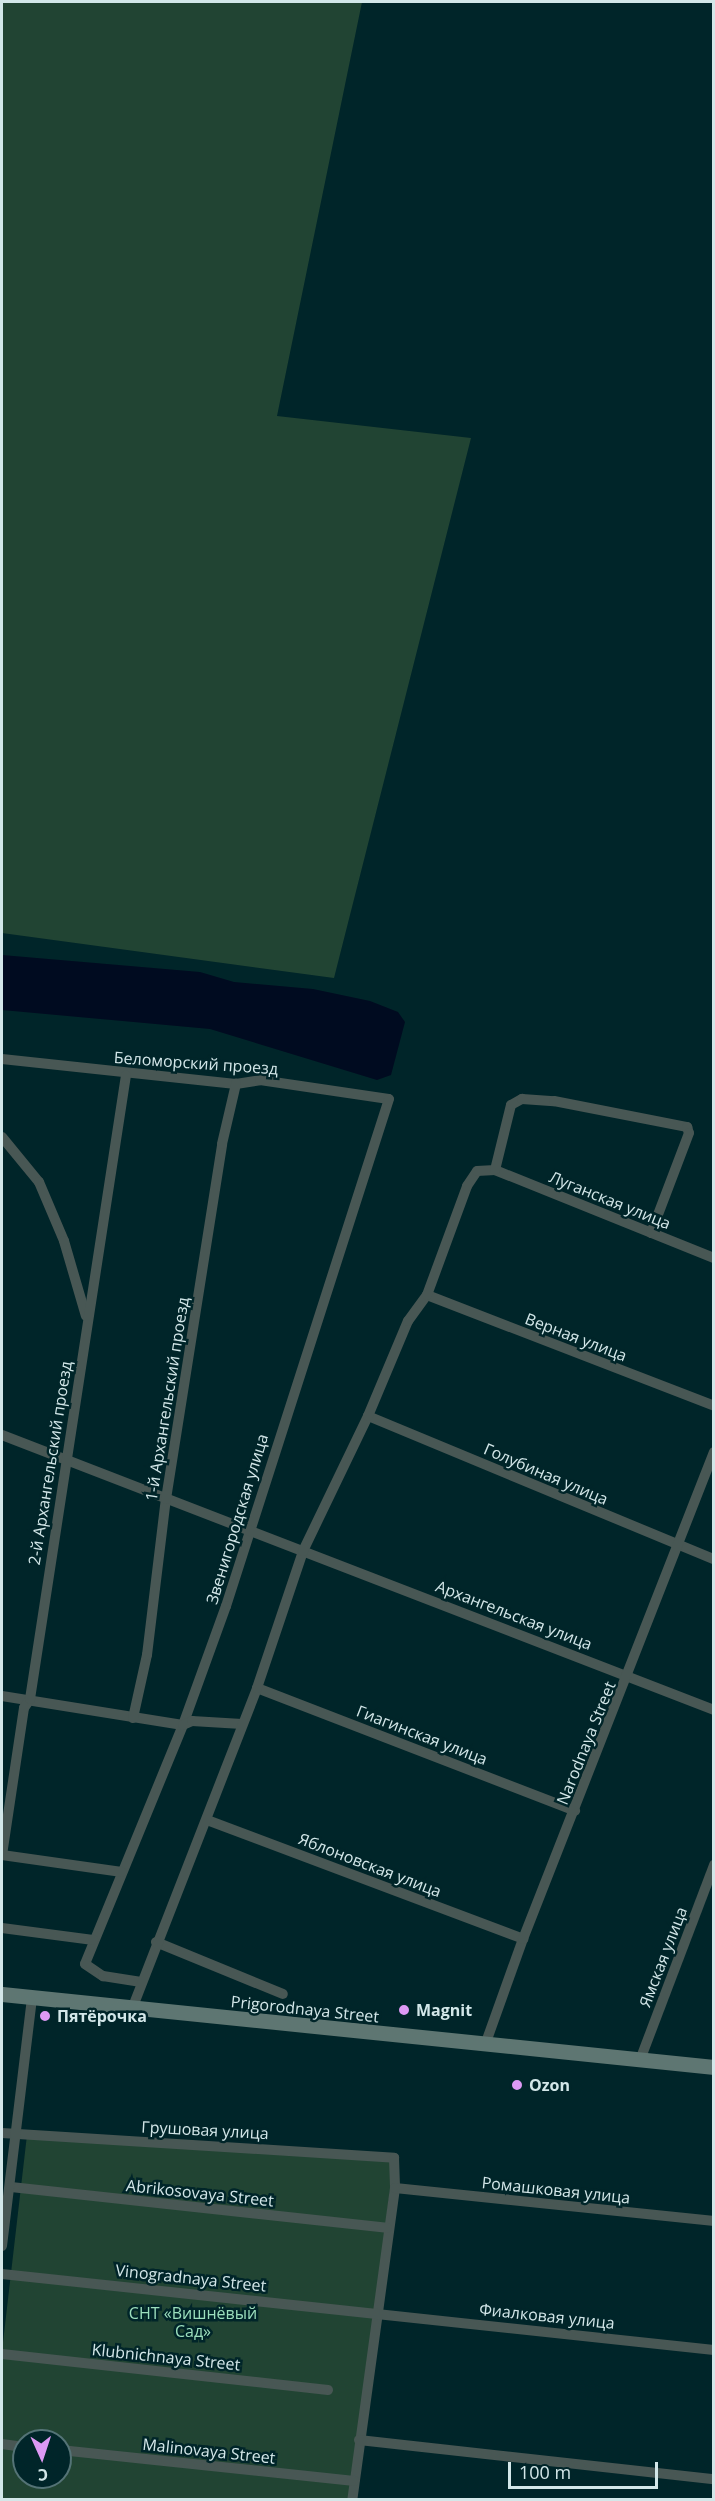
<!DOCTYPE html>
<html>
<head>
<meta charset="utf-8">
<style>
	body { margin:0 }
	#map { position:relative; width:715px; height:2501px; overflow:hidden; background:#002529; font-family:"Open Sans",sans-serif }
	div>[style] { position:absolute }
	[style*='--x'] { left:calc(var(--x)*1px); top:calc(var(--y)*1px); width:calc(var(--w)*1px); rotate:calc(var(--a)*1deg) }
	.green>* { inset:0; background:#214433 }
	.water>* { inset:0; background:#000b20 }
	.street>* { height:10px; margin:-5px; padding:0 5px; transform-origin:5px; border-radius:5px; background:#485754 }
	.secondary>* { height:15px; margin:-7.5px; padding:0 7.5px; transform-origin:7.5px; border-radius:7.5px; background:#5e7672 }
	.dots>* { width:16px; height:16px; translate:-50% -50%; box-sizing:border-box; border:3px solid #002529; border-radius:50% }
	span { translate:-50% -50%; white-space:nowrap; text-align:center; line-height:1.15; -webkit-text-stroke:5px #002529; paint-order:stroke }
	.street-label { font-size:16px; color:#d3e7e9 }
	.poi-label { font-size:16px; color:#d3e7e9; font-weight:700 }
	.left { translate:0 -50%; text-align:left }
	.park-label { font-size:16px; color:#9cdfbd }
	.frame { position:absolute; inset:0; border:3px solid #d3e7e9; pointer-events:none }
	.north { position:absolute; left:12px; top:2429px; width:60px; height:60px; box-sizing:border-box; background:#002529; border:2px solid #547376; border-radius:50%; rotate:177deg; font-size:16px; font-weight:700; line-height:24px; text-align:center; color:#d3e7e9 }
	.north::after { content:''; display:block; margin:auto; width:21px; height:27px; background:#dd99f4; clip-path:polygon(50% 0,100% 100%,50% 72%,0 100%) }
	.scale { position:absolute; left:508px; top:2462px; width:150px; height:27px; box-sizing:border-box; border:3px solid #d3e7e9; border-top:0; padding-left:8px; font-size:18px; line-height:21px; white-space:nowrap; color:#d3e7e9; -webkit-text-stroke:4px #002529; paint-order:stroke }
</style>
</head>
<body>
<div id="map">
	<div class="green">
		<div style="clip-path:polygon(2px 2px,362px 2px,277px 416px,471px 438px,334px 978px,2px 933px)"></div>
		<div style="clip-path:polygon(evenodd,27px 2135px,394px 2158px,352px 2499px,2px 2500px,2px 2351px,27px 2135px,24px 2441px,60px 2441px,60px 2477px,24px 2477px,24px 2441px)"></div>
	</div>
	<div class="water">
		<div style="clip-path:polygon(2px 955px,200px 972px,234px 982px,313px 989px,370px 1001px,398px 1012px,405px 1022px,391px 1075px,377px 1080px,210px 1029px,2px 1010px)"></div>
	</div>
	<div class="street">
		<div style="--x:2;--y:1059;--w:235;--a:6.1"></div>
		<div style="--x:236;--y:1084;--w:24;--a:-9"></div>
		<div style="--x:260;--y:1080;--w:130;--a:8.4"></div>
		<div style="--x:389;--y:1099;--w:533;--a:107.82"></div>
		<div style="--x:226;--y:1606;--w:127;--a:109.9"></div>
		<div style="--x:183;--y:1725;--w:258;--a:112.3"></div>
		<div style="--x:85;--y:1964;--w:22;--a:34"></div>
		<div style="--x:103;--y:1976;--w:37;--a:9"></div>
		<div style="--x:2;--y:1137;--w:58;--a:50.6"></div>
		<div style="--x:39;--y:1182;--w:64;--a:67"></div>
		<div style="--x:64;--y:1241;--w:78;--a:73.7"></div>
		<div style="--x:495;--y:1170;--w:236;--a:21.9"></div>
		<div style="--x:427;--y:1295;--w:308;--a:21.1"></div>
		<div style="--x:368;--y:1416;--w:374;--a:22.5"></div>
		<div style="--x:2;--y:1435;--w:763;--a:21.12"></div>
		<div style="--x:257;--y:1688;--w:341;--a:21.1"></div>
		<div style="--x:2;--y:1696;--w:183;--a:9.1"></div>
		<div style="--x:183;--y:1725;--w:10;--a:-24"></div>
		<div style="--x:192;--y:1721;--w:50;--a:3.4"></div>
		<div style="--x:133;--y:1718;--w:65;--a:-77.5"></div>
		<div style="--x:147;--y:1655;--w:157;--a:-83.1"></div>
		<div style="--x:166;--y:1499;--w:359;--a:-81"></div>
		<div style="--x:222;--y:1144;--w:62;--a:-76.9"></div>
		<div style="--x:207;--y:1820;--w:338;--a:20.6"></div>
		<div style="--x:2;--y:1855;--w:149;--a:-81.5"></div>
		<div style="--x:24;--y:1708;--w:11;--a:-56"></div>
		<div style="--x:30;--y:1699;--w:631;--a:-81.25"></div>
		<div style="--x:2;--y:1855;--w:121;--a:8.1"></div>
		<div style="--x:2;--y:1928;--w:92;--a:7.5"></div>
		<div style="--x:156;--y:1942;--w:137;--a:22.3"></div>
		<div style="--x:132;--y:2009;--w:344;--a:-68.7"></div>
		<div style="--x:257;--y:1688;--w:145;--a:-71.4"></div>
		<div style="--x:303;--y:1551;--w:150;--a:-64.3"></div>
		<div style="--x:368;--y:1416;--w:103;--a:-67.2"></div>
		<div style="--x:408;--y:1321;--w:32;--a:-54"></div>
		<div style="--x:427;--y:1295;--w:116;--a:-69.8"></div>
		<div style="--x:467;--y:1186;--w:18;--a:-56"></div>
		<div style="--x:477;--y:1171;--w:18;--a:-3"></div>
		<div style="--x:495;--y:1170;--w:67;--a:-76.2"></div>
		<div style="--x:511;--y:1105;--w:13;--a:-29"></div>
		<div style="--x:522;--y:1099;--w:32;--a:4"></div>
		<div style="--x:554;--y:1101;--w:136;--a:11.1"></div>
		<div style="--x:687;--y:1127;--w:6;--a:72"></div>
		<div style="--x:689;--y:1133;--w:107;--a:110.8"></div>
		<div style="--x:485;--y:2045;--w:113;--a:-70.3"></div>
		<div style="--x:523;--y:1939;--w:523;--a:-68.59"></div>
		<div style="--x:640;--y:2060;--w:209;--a:-69.2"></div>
		<div style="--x:2;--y:2133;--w:393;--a:3.6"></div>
		<div style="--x:394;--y:2158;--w:30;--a:88"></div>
		<div style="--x:395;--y:2188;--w:315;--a:97.8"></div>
		<div style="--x:11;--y:2187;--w:378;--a:6.2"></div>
		<div style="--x:395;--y:2188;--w:321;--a:5.9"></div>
		<div style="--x:2;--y:2246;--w:250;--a:-83.1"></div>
		<div style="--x:2;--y:2274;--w:716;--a:6.09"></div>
		<div style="--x:2;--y:2354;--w:328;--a:6.3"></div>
		<div style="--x:359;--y:2440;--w:357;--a:6.3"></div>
		<div style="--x:2;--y:2444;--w:22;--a:8"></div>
		<div style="--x:60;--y:2450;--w:296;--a:6"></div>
	</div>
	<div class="secondary">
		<div style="--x:2;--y:1994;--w:716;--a:5.85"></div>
	</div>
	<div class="dots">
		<div style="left:404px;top:2010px;background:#dd99f4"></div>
		<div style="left:45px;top:2016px;background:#dd99f4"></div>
		<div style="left:517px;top:2085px;background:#dd99f4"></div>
	</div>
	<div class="street-label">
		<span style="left:196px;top:1063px;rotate:4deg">Беломорский проезд</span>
		<span style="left:610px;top:1200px;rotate:22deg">Луганская улица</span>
		<span style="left:576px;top:1337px;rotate:21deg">Верная улица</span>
		<span style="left:167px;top:1399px;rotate:-81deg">1-й Архангельский проезд</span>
		<span style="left:50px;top:1463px;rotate:-81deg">2-й Архангельский проезд</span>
		<span style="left:546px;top:1474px;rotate:23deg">Голубиная улица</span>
		<span style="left:237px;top:1519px;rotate:-73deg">Звенигородская улица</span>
		<span style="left:514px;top:1615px;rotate:21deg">Архангельская улица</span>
		<span style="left:422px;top:1735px;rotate:21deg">Гиагинская улица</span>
		<span style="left:586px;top:1743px;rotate:-68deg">Narodnaya Street</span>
		<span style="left:370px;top:1865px;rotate:21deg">Яблоновская улица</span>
		<span style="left:663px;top:1957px;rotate:-69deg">Ямская улица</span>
		<span style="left:305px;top:2009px;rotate:6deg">Prigorodnaya Street</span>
		<span style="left:205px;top:2130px;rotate:3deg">Грушовая улица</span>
		<span style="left:556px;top:2190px;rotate:6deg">Ромашковая улица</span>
		<span style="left:200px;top:2193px;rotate:6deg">Abrikosovaya Street</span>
		<span style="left:191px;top:2278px;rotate:6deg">Vinogradnaya Street</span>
		<span style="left:547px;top:2316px;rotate:6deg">Фиалковая улица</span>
		<span style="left:166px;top:2357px;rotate:6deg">Klubnichnaya Street</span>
		<span style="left:209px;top:2451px;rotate:6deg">Malinovaya Street</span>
	</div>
	<div class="poi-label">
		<span class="left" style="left:416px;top:2010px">Magnit</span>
		<span class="left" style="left:57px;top:2016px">Пятёрочка</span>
		<span class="left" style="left:529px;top:2085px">Ozon</span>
	</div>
	<div class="park-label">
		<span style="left:193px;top:2322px">СНТ «Вишнёвый<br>Cад»</span>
	</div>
	<div class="frame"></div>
	<div class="north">С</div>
	<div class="scale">100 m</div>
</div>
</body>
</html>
